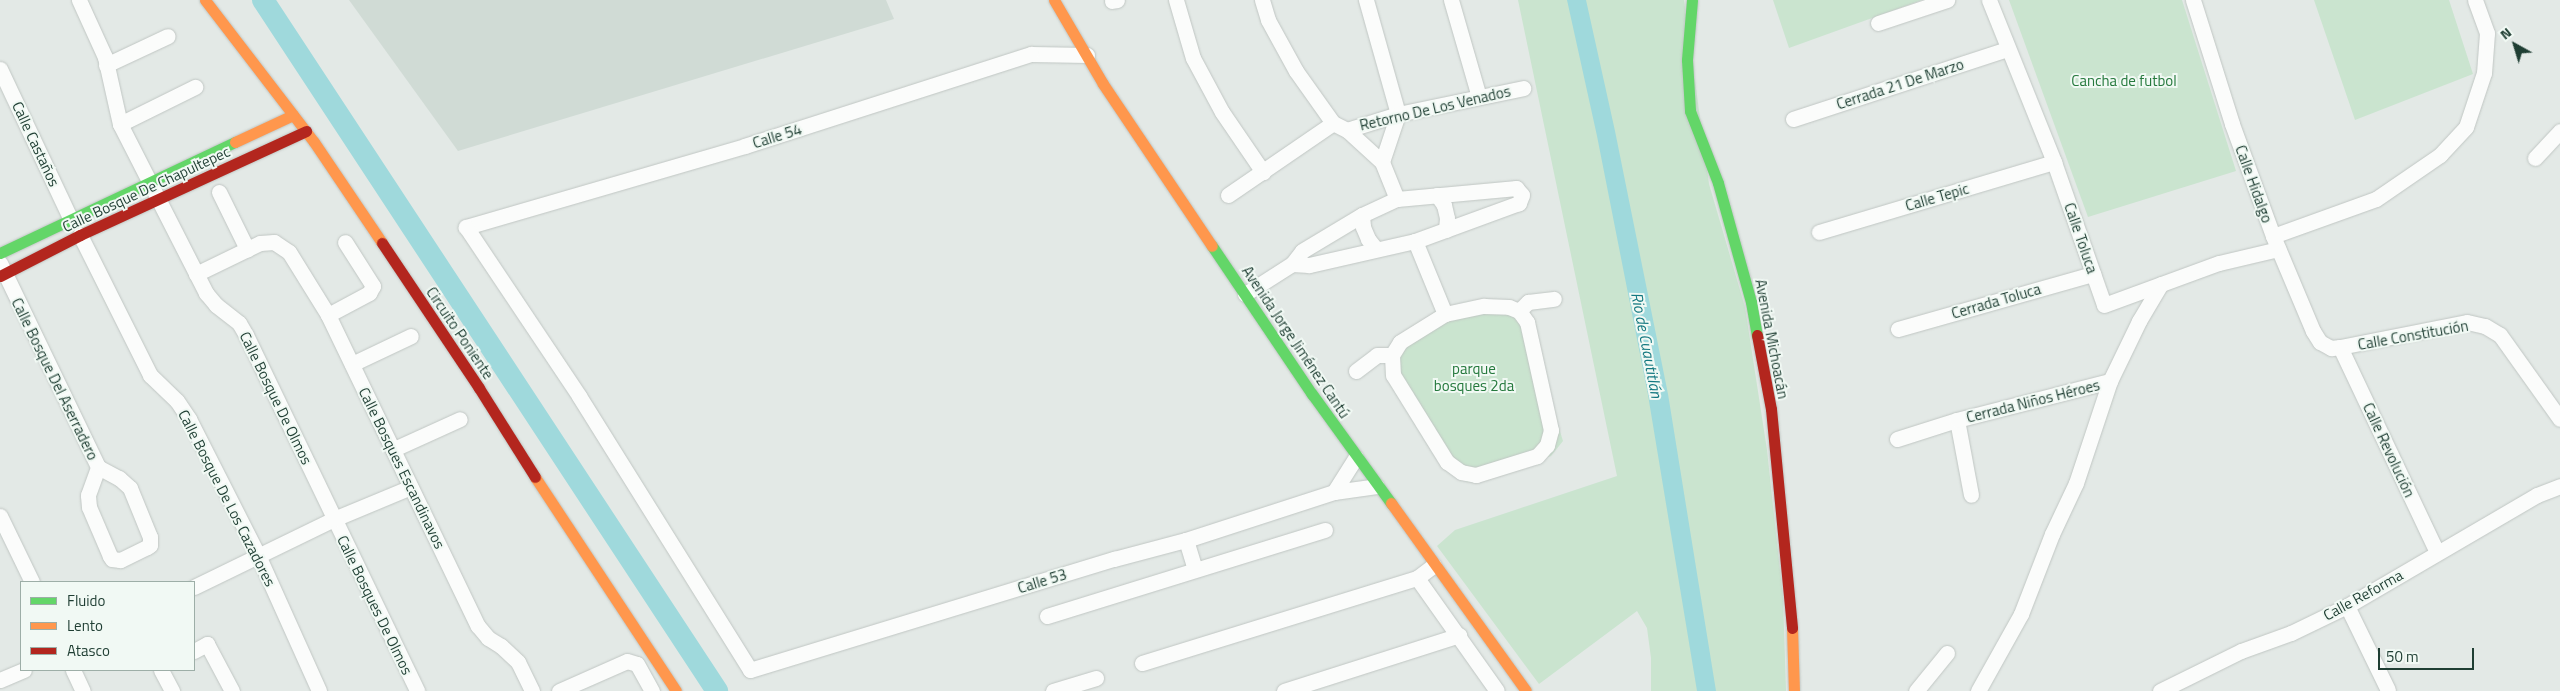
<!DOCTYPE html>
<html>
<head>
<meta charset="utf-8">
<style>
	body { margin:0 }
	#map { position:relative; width:2560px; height:691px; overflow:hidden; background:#e3e9e6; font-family:"Titillium Web",sans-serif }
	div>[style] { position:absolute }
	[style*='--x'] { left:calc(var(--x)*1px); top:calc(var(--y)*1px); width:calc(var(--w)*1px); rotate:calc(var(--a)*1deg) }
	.built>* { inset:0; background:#d0dbd5 }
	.green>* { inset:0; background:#cae4cf }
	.water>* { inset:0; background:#9fd9dc }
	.river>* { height:22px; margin:-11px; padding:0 11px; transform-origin:11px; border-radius:11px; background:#9fd9dc }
	.roads { filter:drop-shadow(0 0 1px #c0c6c3) drop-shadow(0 0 1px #c0c6c3) }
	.street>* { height:15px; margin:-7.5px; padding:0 7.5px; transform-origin:7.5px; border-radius:7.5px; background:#fbfcfb }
	.fast>* { height:11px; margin:-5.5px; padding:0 5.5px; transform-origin:5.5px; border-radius:5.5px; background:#63d668 }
	.slow>* { height:11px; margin:-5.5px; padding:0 5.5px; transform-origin:5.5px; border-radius:5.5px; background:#ff974d }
	.jam>* { height:11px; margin:-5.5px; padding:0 5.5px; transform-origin:5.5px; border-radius:5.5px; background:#b3261e }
	span { translate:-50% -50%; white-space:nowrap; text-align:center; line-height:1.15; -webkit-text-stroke:4px #f1f9f4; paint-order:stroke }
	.park-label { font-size:15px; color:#25793d }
	.street-label { font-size:15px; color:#1f3e33 }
	.water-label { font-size:16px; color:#137880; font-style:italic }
	.legend { position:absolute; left:20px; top:581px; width:175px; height:90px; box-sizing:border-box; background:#f1f9f4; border:1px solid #9daea7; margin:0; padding:6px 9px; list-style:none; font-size:15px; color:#1f3e33 }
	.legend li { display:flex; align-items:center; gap:10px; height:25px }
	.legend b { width:25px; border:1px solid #9daea7 }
	.north { position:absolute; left:2490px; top:20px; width:50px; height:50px; -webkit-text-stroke:4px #f1f9f4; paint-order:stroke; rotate:321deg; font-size:14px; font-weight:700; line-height:20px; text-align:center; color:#1f3e33 }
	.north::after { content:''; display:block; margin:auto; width:18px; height:22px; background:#1f3e33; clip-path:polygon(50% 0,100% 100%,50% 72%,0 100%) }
	.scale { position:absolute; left:2378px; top:648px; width:96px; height:22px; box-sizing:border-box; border:2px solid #1f3e33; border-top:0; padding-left:6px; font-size:15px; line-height:18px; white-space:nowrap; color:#1f3e33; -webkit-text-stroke:4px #f1f9f4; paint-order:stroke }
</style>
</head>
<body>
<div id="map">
	<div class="built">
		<div style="clip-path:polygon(349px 0,886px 0,894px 19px,458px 151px)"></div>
	</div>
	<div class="green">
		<div style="clip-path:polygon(1518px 0,1684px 0,1709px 184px,1745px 307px,1767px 450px,1783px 598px,1786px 691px,1651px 691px,1651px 658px,1647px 628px,1637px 611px,1539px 684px,1437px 546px,1455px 530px,1617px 476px)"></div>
		<div style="clip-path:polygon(1773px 0,1922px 0,1789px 48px)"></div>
		<div style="clip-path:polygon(2009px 0,2182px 0,2236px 171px,2088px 217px)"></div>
		<div style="clip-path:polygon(2314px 0,2449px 0,2473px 74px,2355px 120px)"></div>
		<div style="clip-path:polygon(1476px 308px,1524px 315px,1563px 441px,1551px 456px,1516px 466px,1484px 480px,1468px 482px,1456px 478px,1402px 388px,1397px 362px,1405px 341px)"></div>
	</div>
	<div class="water">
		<div style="clip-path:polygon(1567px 0,1586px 0,1615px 131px,1668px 394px,1716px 691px,1697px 691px,1648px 395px,1597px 136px)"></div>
	</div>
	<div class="river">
		<div style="--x:263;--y:0;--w:827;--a:56.69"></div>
	</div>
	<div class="roads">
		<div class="street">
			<div style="--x:79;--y:0;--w:63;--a:65.5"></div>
			<div style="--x:105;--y:57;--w:69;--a:77.4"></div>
			<div style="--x:120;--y:124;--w:190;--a:63"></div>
			<div style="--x:206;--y:293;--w:16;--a:50"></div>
			<div style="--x:216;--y:305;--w:29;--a:38"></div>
			<div style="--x:239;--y:323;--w:14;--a:60"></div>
			<div style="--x:246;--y:335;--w:395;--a:64.3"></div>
			<div style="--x:1176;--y:0;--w:60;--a:73.7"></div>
			<div style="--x:1193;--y:58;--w:61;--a:61.8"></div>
			<div style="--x:1222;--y:112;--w:73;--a:55.7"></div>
			<div style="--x:1262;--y:0;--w:21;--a:73"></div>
			<div style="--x:1268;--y:20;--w:58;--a:61.2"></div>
			<div style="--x:1296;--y:71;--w:64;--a:54.6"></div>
			<div style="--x:1333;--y:123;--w:16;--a:27"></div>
			<div style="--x:1347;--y:130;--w:47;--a:42.4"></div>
			<div style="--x:1382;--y:162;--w:40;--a:68"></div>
			<div style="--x:1366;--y:0;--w:118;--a:74.3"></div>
			<div style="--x:1451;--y:0;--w:101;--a:73.9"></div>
			<div style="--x:1989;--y:0;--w:175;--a:68.1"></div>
			<div style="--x:2054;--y:162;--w:151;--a:70.7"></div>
			<div style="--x:2104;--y:305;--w:122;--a:-20.1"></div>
			<div style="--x:2219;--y:263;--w:61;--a:-13.3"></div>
			<div style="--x:2193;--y:0;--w:130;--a:72.5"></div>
			<div style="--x:2232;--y:124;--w:119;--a:69.9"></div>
			<div style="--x:2273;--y:236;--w:103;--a:67.2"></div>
			<div style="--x:2313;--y:331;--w:13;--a:58"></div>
			<div style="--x:2320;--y:342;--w:13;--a:29"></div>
			<div style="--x:2331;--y:348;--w:9;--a:-6"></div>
			<div style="--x:2340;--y:347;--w:129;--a:-11.1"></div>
			<div style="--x:2467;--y:322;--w:18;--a:13"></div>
			<div style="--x:2485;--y:326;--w:17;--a:31"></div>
			<div style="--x:2500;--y:335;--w:103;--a:54.5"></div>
			<div style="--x:1112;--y:1;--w:5;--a:-11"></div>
			<div style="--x:1878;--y:23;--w:73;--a:-18.4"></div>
			<div style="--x:1087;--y:55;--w:56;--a:-179"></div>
			<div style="--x:1031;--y:54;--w:300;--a:162.2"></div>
			<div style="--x:745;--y:146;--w:291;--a:163.8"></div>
			<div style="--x:466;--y:227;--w:203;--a:56.2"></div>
			<div style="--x:579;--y:396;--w:323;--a:58"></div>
			<div style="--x:750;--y:670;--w:381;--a:-17"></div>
			<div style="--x:1114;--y:559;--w:74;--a:-14.8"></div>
			<div style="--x:1186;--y:540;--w:156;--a:-18"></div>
			<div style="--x:1334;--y:492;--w:43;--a:-7.9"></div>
			<div style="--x:106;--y:65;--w:68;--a:-25.1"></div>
			<div style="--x:0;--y:69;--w:167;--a:64.8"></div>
			<div style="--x:1793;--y:119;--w:225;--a:-18.1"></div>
			<div style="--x:120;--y:124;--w:84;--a:-26.3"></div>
			<div style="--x:1347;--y:130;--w:53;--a:-17.4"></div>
			<div style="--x:1398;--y:114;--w:128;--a:-11.7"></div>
			<div style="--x:2535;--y:158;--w:37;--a:-47"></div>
			<div style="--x:1382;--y:162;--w:51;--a:-71.6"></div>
			<div style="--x:219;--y:192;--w:64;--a:63.8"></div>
			<div style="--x:1228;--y:195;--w:127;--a:-34.4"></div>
			<div style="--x:1437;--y:195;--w:12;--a:55"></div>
			<div style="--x:1444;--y:205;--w:13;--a:77"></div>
			<div style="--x:1447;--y:218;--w:12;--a:95"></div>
			<div style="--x:1362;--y:215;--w:12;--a:85"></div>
			<div style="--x:1363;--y:227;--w:13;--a:67"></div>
			<div style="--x:1368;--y:239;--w:13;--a:51"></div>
			<div style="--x:1819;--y:232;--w:245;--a:-16.6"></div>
			<div style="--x:80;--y:235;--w:157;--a:63.4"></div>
			<div style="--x:150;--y:375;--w:37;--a:44"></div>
			<div style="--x:177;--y:401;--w:22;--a:56"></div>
			<div style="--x:189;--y:419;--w:153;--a:63.1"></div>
			<div style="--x:258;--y:555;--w:149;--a:65.8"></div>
			<div style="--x:2273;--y:236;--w:109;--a:-19.8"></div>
			<div style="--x:2376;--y:199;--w:78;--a:-34.5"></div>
			<div style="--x:2440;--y:155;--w:38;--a:-47"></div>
			<div style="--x:2466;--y:127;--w:57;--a:-71.6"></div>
			<div style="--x:2484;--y:73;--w:40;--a:-85.7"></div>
			<div style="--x:2487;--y:33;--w:35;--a:-110"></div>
			<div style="--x:1415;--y:241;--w:79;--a:67.7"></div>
			<div style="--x:0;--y:263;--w:226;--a:64.3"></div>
			<div style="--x:98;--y:467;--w:24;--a:28"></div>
			<div style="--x:119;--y:478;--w:15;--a:42"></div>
			<div style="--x:130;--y:488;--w:53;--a:67.8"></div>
			<div style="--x:150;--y:537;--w:8;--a:90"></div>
			<div style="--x:150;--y:545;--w:4;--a:146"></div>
			<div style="--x:147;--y:547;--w:30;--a:154"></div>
			<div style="--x:120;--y:560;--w:8;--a:-173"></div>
			<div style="--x:112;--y:559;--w:4;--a:-124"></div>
			<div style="--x:110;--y:556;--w:53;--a:-113.2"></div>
			<div style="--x:89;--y:507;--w:12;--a:-95"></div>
			<div style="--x:88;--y:495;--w:30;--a:-70"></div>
			<div style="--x:196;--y:274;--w:71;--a:-25.8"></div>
			<div style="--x:260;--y:243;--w:14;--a:-4"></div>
			<div style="--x:274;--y:242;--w:18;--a:34"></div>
			<div style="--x:289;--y:252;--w:74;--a:58.2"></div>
			<div style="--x:328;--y:315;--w:345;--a:64.3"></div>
			<div style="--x:478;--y:626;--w:16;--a:50"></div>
			<div style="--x:488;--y:638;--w:15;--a:32"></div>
			<div style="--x:501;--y:646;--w:23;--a:43"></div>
			<div style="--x:518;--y:662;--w:32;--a:64"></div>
			<div style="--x:1245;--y:294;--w:56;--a:-32.6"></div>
			<div style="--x:1292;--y:264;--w:16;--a:-52"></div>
			<div style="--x:1302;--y:251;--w:70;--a:-31"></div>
			<div style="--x:1362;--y:215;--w:38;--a:-25"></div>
			<div style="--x:1397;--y:199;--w:120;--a:-5.3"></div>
			<div style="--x:1516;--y:188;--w:9;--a:49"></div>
			<div style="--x:1522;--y:195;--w:9;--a:111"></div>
			<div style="--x:1519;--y:203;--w:111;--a:159.9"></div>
			<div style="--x:1415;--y:241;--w:109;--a:167.2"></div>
			<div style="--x:1309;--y:265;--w:17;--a:-177"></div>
			<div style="--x:1484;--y:306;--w:25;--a:2"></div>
			<div style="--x:1509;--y:307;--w:11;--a:22"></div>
			<div style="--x:1519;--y:311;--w:14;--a:54"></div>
			<div style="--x:1527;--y:322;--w:111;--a:77.5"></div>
			<div style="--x:1551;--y:430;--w:16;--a:105"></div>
			<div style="--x:1547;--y:445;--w:15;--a:132"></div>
			<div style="--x:1537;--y:456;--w:64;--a:162.7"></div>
			<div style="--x:1476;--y:475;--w:15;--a:-169"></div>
			<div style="--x:1461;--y:472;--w:17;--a:-144"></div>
			<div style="--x:1447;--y:462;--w:102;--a:-121.8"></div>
			<div style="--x:1393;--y:375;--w:20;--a:-93"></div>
			<div style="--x:1392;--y:355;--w:15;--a:-58"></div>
			<div style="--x:1400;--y:342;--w:53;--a:-31.9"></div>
			<div style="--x:1445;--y:314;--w:40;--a:-12"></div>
			<div style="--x:1519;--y:311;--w:13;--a:-45"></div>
			<div style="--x:1528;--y:302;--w:26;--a:-7"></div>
			<div style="--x:328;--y:315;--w:47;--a:-28.2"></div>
			<div style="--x:369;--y:293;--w:8;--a:-60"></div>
			<div style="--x:373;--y:286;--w:52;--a:-122.5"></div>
			<div style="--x:1898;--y:329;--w:203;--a:-15.8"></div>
			<div style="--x:2340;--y:347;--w:227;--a:64.7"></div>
			<div style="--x:352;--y:364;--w:65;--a:-25.4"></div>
			<div style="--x:1356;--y:371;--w:26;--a:-37"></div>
			<div style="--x:1377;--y:355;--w:15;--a:0"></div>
			<div style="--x:1957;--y:420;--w:76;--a:79.4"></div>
			<div style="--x:1897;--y:439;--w:63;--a:-17.6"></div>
			<div style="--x:1957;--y:420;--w:158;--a:-14.3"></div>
			<div style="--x:394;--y:449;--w:72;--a:-24.4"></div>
			<div style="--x:1334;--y:492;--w:41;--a:-57.8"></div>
			<div style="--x:0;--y:516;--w:73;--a:64.1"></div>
			<div style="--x:1186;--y:540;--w:30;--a:73"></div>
			<div style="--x:1417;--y:578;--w:138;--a:54.7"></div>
			<div style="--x:194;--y:587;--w:156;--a:-25.9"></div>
			<div style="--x:334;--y:519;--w:83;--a:-22.6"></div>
			<div style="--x:2347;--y:606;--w:93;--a:64"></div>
			<div style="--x:1047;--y:616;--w:291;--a:-17.2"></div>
			<div style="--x:194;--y:651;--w:15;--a:-28"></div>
			<div style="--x:207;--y:644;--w:53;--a:62"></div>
			<div style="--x:1142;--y:663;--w:288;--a:-17.2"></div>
			<div style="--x:1417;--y:578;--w:21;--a:-37"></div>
			<div style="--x:73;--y:670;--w:23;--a:65"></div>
			<div style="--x:161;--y:670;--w:24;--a:62"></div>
			<div style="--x:0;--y:680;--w:26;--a:-23"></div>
			<div style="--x:559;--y:691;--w:74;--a:-23.8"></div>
			<div style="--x:627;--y:661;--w:10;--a:17"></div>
			<div style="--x:637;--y:664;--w:31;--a:61"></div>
			<div style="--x:1053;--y:691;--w:45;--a:-16.8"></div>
			<div style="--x:1284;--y:691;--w:184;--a:-17.7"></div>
			<div style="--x:1916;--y:691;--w:49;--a:-50.8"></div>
			<div style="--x:1978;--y:691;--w:88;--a:-60.8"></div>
			<div style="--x:2021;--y:614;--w:86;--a:-68.8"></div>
			<div style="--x:2052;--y:534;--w:56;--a:-64.8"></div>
			<div style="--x:2076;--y:483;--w:108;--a:-71.6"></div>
			<div style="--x:2110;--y:381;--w:67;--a:-64.2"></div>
			<div style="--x:2139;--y:321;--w:43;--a:-59.3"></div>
			<div style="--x:2160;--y:691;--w:90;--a:-26.3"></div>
			<div style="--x:2241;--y:651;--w:53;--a:-19.8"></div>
			<div style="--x:2291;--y:633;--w:62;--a:-25.7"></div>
			<div style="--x:2347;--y:606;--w:220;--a:-30.3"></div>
			<div style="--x:2537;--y:495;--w:25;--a:-21"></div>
		</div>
		<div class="fast">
			<div style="--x:1692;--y:0;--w:60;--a:94.8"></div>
			<div style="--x:1687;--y:60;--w:51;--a:86.6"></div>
			<div style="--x:1690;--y:111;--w:77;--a:68.7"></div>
			<div style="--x:1718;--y:183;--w:123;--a:74.5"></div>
			<div style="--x:1751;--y:302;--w:34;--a:80"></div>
			<div style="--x:1212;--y:246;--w:179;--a:56"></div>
			<div style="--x:1312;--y:394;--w:135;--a:54.1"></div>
			<div style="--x:0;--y:253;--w:260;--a:-25.3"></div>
		</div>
		<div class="slow">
			<div style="--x:205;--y:0;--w:179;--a:52.5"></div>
			<div style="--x:314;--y:142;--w:122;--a:56"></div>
			<div style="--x:1054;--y:0;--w:97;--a:59.7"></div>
			<div style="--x:1103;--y:84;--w:195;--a:56.1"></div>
			<div style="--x:235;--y:142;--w:64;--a:-25"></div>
			<div style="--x:535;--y:477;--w:256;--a:56.6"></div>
			<div style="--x:1391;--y:503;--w:231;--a:54.3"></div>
			<div style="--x:1792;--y:628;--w:63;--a:88.2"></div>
		</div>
		<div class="jam">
			<div style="--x:382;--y:243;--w:174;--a:56.2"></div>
			<div style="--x:479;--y:388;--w:105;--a:57.8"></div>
			<div style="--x:0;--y:276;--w:90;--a:-27.1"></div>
			<div style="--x:80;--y:235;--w:249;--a:-24.7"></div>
			<div style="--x:1757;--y:335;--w:75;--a:79.3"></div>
			<div style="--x:1771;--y:409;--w:220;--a:84.5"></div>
		</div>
	</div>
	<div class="park-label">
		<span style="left:2124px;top:81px">Cancha de futbol</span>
		<span style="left:1474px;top:377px">parque<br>bosques 2da</span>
	</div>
	<div class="street-label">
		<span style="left:1900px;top:84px;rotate:-18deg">Cerrada 21 De Marzo</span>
		<span style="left:1435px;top:108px;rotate:-13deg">Retorno De Los Venados</span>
		<span style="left:777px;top:136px;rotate:-17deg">Calle 54</span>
		<span style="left:36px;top:144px;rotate:65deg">Calle Castaños</span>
		<span style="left:2254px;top:184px;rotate:70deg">Calle Hidalgo</span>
		<span style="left:146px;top:189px;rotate:-25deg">Calle Bosque De Chapultepec</span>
		<span style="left:1937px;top:197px;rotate:-16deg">Calle Tepic</span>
		<span style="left:2081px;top:238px;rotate:71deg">Calle Toluca</span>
		<span style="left:1996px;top:301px;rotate:-16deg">Cerrada Toluca</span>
		<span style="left:460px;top:333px;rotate:56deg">Circuito Poniente</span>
		<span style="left:2413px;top:335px;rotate:-10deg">Calle Constitución</span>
		<span style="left:1772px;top:339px;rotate:79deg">Avenida Michoacán</span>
		<span style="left:1296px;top:342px;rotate:56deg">Avenida Jorge Jiménez Cantú</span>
		<span style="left:55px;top:379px;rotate:64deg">Calle Bosque Del Aserradero</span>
		<span style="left:276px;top:398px;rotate:64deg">Calle Bosque De Olmos</span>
		<span style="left:2033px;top:401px;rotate:-14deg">Cerrada Niños Héroes</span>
		<span style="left:2389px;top:450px;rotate:65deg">Calle Revolución</span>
		<span style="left:402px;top:468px;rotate:64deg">Calle Bosques Escandinavos</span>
		<span style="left:227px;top:498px;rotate:63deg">Calle Bosque De Los Cazadores</span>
		<span style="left:1042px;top:581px;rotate:-17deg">Calle 53</span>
		<span style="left:2363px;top:595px;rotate:-29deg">Calle Reforma</span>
		<span style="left:375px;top:605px;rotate:64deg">Calle Bosques De Olmos</span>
	</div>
	<div class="water-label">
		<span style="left:1647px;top:345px;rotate:79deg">Rio de Cuautitlán</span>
	</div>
	<ul class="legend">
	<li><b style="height:6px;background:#63d668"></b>Fluido</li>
	<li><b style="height:6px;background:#ff974d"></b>Lento</li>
	<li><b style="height:6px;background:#b3261e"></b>Atasco</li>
	</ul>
	<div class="north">N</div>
	<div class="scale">50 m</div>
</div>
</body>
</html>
